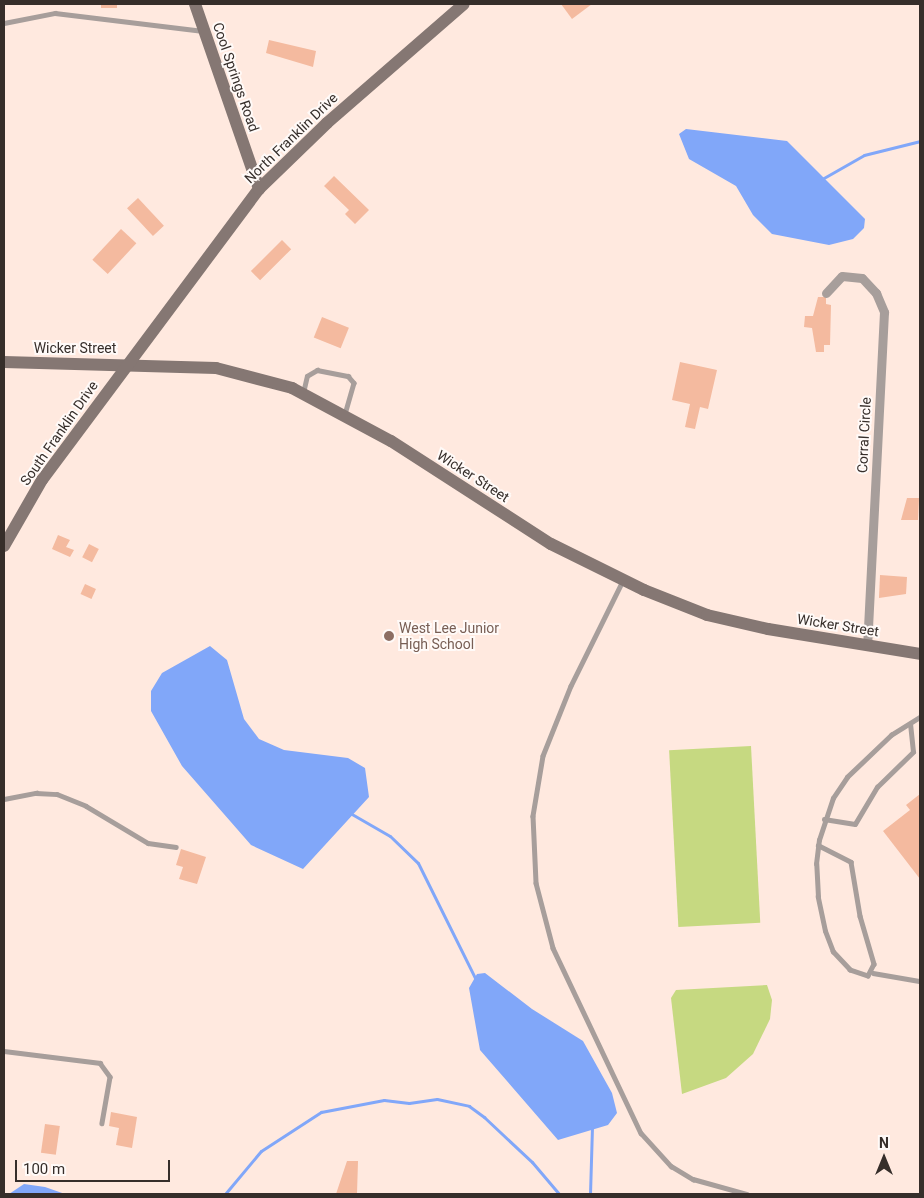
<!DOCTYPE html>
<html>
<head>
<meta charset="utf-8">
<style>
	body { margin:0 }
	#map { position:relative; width:924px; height:1198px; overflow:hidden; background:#ffe9df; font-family:Roboto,sans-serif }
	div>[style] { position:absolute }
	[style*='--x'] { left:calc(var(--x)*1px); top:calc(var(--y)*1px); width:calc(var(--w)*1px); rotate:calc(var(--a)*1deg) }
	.green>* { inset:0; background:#c6d981; transform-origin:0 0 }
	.water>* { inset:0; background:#81a7f9 }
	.stream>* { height:3px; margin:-1.5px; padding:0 1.5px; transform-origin:1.5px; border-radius:1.5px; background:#81a7f9 }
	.building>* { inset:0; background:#f4ba9f; transform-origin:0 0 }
	.lane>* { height:4.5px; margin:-2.25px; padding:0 2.25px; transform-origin:2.25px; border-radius:2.25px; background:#a79e9b }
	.street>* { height:9px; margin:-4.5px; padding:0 4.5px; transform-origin:4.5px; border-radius:4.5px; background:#a79e9b }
	.secondary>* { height:12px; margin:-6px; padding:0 6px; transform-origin:6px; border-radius:6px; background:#857773 }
	.dots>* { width:14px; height:14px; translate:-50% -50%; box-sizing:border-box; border:2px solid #fffaf8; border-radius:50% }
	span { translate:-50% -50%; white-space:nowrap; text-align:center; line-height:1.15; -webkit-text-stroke:4px #fffaf8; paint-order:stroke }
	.street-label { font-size:14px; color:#362e2a }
	.education-label { font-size:14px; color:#785e54 }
	.left { translate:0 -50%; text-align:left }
	.frame { position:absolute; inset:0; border:5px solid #362e2a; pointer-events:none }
	.north { position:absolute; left:859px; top:1133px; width:50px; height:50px; -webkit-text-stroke:4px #fffaf8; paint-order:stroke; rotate:0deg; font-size:14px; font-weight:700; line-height:20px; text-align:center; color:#362e2a }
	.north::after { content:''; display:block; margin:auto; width:18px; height:22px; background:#362e2a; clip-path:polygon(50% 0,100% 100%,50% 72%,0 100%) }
	.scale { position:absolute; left:15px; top:1160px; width:155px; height:22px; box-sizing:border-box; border:2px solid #362e2a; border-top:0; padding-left:6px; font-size:15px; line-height:18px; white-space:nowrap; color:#362e2a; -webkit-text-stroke:4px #fffaf8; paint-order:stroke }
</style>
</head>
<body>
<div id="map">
	<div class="green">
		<div style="left:751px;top:746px;width:177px;height:82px;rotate:87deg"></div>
		<div style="clip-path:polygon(767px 985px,772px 1000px,770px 1019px,753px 1054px,726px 1078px,682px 1094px,671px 998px,676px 990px)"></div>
	</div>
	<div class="water">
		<div style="clip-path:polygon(686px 129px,787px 141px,865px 219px,864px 228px,853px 239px,829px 245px,772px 234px,753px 215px,736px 186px,689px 159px,679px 134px)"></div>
		<div style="clip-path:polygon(210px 646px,227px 660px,244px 719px,259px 739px,284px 750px,348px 758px,365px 768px,369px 797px,303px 869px,251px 845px,182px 766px,151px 711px,151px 691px,162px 673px)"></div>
		<div style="clip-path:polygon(485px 973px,532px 1009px,583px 1041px,612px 1093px,617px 1113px,608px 1125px,558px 1140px,480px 1050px,469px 988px,477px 974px)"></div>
		<div style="clip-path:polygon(24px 1184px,45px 1187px,65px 1194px,9px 1194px)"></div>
	</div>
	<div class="stream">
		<div style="--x:822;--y:179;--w:48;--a:-29.7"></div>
		<div style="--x:864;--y:155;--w:58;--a:-14"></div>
		<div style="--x:350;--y:813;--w:46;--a:29.9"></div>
		<div style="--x:390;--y:836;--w:39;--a:44"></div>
		<div style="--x:418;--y:863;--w:131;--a:63.6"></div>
		<div style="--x:225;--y:1194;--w:56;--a:-50.1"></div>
		<div style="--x:261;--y:1151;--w:72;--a:-33"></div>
		<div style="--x:321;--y:1112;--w:64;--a:-10.8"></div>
		<div style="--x:384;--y:1100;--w:25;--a:7"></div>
		<div style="--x:409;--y:1103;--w:28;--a:-8"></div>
		<div style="--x:437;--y:1099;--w:33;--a:12"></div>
		<div style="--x:469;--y:1106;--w:19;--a:36"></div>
		<div style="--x:484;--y:1117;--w:66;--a:43.2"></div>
		<div style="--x:532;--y:1162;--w:42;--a:49.8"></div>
		<div style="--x:590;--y:1194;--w:69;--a:-88.3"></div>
	</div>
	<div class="building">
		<div style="left:101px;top:4px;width:16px;height:4px"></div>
		<div style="clip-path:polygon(561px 4px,592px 4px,572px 19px)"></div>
		<div style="clip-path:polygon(269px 40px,316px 51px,313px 67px,266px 53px)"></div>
		<div style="clip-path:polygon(334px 176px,369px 210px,355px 224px,345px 214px,349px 210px,324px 186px)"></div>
		<div style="left:138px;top:198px;width:38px;height:15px;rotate:47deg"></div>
		<div style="left:121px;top:229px;width:21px;height:42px;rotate:43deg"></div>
		<div style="left:282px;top:240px;width:13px;height:44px;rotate:45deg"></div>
		<div style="clip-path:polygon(818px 297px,826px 297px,826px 304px,831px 305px,830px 345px,824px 345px,824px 352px,816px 352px,812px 328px,804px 327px,805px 316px,813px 316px)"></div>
		<div style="left:322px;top:317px;width:29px;height:22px;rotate:22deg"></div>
		<div style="clip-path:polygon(680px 362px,717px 370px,708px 409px,700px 407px,695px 429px,685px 427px,690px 404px,672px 400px)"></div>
		<div style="clip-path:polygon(907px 498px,919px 498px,918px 520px,901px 520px)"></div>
		<div style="clip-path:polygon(58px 535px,70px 540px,66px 547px,74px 550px,70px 557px,52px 549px)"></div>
		<div style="left:89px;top:544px;width:11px;height:15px;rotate:27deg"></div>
		<div style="clip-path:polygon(880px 575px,907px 577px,906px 594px,879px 598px)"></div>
		<div style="left:85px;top:584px;width:12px;height:11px;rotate:24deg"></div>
		<div style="clip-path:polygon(920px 794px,920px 879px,883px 831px,910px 810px,906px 805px)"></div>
		<div style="clip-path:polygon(181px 849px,206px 857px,197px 884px,179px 879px,183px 867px,176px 865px)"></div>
		<div style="clip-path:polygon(111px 1112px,137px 1117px,132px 1148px,116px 1145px,119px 1128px,109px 1126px)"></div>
		<div style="left:45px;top:1124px;width:15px;height:29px;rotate:8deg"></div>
		<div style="clip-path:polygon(347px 1161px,358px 1161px,357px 1194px,336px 1194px)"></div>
	</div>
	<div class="lane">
		<div style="--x:4;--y:23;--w:52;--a:-11.1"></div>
		<div style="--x:55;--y:13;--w:149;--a:6.9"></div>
		<div style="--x:303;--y:393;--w:17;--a:-77"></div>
		<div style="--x:307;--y:376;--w:12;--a:-31"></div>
		<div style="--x:317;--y:370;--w:32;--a:11"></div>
		<div style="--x:348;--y:376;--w:9;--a:49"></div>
		<div style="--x:354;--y:383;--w:32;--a:106"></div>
		<div style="--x:623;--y:581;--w:117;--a:116.3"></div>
		<div style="--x:571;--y:686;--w:75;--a:111.8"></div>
		<div style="--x:543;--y:756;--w:61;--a:99.5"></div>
		<div style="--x:533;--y:816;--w:67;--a:87.4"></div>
		<div style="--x:536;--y:883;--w:67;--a:75.3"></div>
		<div style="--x:553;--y:948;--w:205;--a:64.6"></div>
		<div style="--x:641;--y:1133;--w:45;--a:47.7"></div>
		<div style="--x:671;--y:1166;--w:26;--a:31"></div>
		<div style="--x:693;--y:1179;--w:56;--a:15.5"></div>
		<div style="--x:4;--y:799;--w:33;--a:-11"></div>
		<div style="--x:36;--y:793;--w:21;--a:3"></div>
		<div style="--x:57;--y:794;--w:31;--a:22"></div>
		<div style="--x:86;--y:806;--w:72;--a:30.8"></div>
		<div style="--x:148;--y:843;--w:28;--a:8"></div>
		<div style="--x:824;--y:819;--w:31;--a:9"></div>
		<div style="--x:855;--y:824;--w:43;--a:-59.3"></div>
		<div style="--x:877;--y:787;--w:50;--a:-44.2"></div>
		<div style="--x:913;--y:752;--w:28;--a:-96"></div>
		<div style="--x:818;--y:845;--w:37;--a:27"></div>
		<div style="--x:851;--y:862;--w:55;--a:80.5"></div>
		<div style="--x:860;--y:916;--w:50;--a:73.7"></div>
		<div style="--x:874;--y:964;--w:13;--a:117"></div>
		<div style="--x:868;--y:976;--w:19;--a:-162"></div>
		<div style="--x:850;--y:970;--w:25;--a:-133"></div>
		<div style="--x:833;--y:952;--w:22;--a:-111"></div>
		<div style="--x:825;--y:931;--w:35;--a:-102"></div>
		<div style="--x:818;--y:897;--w:33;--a:-93"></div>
		<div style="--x:816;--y:864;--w:24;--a:-83"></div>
		<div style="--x:819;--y:840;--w:44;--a:-71.6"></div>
		<div style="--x:833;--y:798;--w:25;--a:-56"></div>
		<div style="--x:847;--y:777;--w:61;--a:-43.7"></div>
		<div style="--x:891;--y:735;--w:34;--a:-32"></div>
		<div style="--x:873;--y:973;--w:48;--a:9.7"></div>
		<div style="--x:4;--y:1051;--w:97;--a:7.1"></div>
		<div style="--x:100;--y:1063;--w:17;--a:54"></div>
		<div style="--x:110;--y:1077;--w:47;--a:99.9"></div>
	</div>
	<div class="street">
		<div style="--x:826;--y:293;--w:23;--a:-47"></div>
		<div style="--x:842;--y:276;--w:20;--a:6"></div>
		<div style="--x:862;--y:278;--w:21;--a:47"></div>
		<div style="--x:876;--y:293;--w:21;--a:67"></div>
		<div style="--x:884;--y:312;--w:333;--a:92.9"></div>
	</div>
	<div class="secondary">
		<div style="--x:195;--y:4;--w:196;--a:70.9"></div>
		<div style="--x:4;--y:362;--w:212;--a:1.6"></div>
		<div style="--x:216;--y:368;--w:79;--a:14.7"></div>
		<div style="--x:292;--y:388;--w:112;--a:28.2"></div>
		<div style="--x:391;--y:441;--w:190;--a:32.8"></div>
		<div style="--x:551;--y:544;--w:104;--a:26.3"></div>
		<div style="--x:644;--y:590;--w:68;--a:21.6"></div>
		<div style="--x:707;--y:615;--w:63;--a:12.9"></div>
		<div style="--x:768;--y:629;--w:154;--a:9.3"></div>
		<div style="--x:4;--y:546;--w:76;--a:-60.1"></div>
		<div style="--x:42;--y:480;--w:363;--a:-53.3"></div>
		<div style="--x:259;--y:189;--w:95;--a:-44.1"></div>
		<div style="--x:327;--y:123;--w:181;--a:-41"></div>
	</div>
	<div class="dots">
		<div style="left:389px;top:636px;background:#8d6e63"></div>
	</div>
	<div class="street-label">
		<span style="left:236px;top:77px;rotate:71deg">Cool Springs Road</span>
		<span style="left:291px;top:138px;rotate:-44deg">North Franklin Drive</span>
		<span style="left:75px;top:348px">Wicker Street</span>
		<span style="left:59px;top:433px;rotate:-55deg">South Franklin Drive</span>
		<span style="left:864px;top:435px;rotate:-87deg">Corral Circle</span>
		<span style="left:473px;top:476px;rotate:33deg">Wicker Street</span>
		<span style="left:838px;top:625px;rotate:9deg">Wicker Street</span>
	</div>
	<div class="education-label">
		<span class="left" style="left:399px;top:636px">West Lee Junior<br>High School</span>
	</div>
	<div class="frame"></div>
	<div class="north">N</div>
	<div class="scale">100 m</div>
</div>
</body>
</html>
